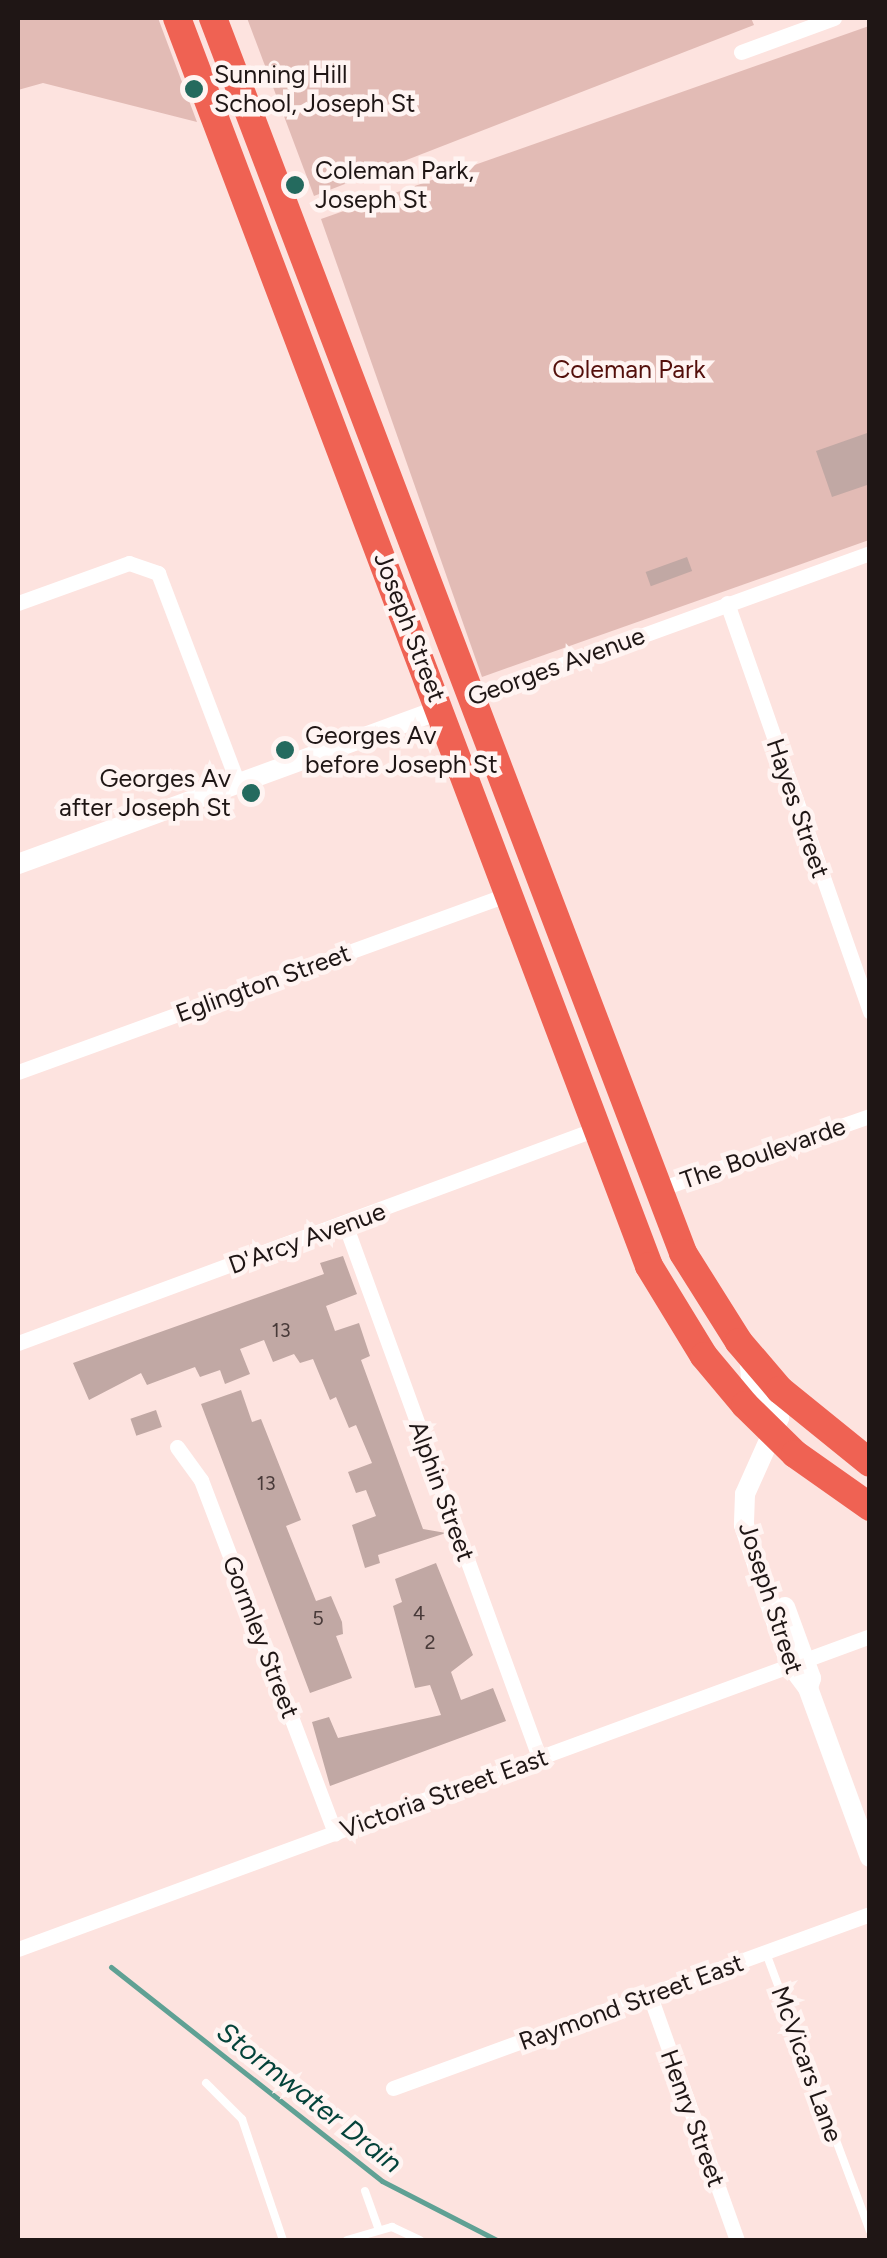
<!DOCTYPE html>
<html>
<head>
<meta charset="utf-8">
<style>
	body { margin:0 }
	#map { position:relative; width:887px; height:2258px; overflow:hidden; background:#fde3df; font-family:Figtree,sans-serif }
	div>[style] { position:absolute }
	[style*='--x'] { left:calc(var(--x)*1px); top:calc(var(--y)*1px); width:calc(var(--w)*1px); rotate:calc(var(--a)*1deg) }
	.green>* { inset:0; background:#e2bbb5 }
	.stream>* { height:5px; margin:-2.5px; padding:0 2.5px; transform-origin:2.5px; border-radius:2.5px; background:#5fa194 }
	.building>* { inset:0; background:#c1a8a4; transform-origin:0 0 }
	.lane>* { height:8px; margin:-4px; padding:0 4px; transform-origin:4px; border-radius:4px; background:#fff }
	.street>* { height:15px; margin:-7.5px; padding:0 7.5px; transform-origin:7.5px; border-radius:7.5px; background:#fff }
	.secondary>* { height:20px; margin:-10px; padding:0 10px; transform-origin:10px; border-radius:10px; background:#fff }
	.highway>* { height:28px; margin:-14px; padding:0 14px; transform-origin:14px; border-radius:14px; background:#ef6253 }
	.dots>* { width:28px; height:28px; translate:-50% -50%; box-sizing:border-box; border:5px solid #fff4f2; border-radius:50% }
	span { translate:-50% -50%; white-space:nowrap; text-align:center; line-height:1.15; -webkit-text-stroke:9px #fff4f2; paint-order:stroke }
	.number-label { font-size:20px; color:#483a39 }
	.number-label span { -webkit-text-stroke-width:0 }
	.poi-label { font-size:25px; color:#1f1615 }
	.left { translate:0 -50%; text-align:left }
	.right { translate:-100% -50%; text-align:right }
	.park-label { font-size:25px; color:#540f0b }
	.street-label { font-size:25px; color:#1f1615 }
	.water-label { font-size:28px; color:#04433a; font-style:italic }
	.frame { position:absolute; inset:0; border:20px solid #1f1615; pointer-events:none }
</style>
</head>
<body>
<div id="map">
	<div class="green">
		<div style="clip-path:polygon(18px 18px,158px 18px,197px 122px,43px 83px,18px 90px)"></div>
		<div style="clip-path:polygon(247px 18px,751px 18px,754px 25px,314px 196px)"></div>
		<div style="clip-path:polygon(869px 26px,869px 540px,482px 677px,321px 219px)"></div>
	</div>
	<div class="stream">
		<div style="--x:111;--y:1967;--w:345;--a:38.3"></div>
		<div style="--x:382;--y:2181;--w:129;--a:27.2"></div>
	</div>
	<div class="building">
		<div style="clip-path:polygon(870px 432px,870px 484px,832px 497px,816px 451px)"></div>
		<div style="left:687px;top:557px;width:15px;height:44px;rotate:70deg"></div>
		<div style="clip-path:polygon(343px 1256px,357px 1294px,326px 1306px,335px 1331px,359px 1323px,370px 1356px,361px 1360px,423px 1529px,446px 1533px,378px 1555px,380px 1563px,365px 1568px,352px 1525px,376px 1516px,366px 1490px,356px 1493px,348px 1472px,372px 1463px,356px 1425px,349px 1428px,336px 1397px,330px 1400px,313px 1359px,300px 1363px,294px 1354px,273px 1362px,264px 1340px,240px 1349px,250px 1374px,225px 1384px,220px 1370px,200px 1377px,195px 1367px,147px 1385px,141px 1373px,89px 1400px,73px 1363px,324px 1274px,320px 1263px)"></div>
		<div style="clip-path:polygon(241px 1390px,252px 1422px,261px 1419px,301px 1520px,286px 1526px,316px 1601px,331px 1596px,342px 1622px,343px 1634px,336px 1636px,352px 1678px,310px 1693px,201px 1404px)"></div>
		<div style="left:156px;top:1410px;width:18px;height:27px;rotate:71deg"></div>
		<div style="clip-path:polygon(436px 1563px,473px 1655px,451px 1672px,461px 1700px,493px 1688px,506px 1721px,330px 1786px,312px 1722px,329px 1717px,338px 1738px,441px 1715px,430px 1685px,415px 1688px,393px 1606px,402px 1602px,395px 1579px)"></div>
	</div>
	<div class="lane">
		<div style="--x:766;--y:1953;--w:297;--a:69.5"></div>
		<div style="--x:206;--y:2083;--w:51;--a:45"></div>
		<div style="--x:242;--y:2119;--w:128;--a:71.3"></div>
		<div style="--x:365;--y:2191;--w:41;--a:70.3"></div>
		<div style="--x:347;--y:2240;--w:47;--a:-16.1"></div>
		<div style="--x:392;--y:2227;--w:31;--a:25"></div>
	</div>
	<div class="street">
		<div style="--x:741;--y:52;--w:99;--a:-20.1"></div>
		<div style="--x:18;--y:603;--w:118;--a:-19.8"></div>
		<div style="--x:129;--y:563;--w:31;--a:19"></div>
		<div style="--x:158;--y:573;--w:226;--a:69.2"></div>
		<div style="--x:727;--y:603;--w:433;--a:70.7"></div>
		<div style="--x:475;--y:696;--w:420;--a:-19.9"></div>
		<div style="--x:18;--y:1072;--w:522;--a:-19.93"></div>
		<div style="--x:657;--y:1190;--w:225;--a:-19.2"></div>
		<div style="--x:345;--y:1224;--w:567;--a:70"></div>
		<div style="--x:18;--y:1343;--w:616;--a:-20.32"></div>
		<div style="--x:177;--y:1447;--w:41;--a:54"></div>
		<div style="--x:201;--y:1480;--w:378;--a:69.2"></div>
		<div style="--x:18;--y:1949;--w:908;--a:-20.17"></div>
		<div style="--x:650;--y:1996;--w:259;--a:70.4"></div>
		<div style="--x:393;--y:2088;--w:508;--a:-20.04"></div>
	</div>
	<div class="secondary">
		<div style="--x:18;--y:864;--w:451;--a:-20.1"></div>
		<div style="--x:749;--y:1355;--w:23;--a:85"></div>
		<div style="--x:751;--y:1378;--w:49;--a:55"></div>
		<div style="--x:779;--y:1418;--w:83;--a:114.1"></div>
		<div style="--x:745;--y:1494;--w:31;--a:92"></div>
		<div style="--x:744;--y:1525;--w:146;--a:71.7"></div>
		<div style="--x:790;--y:1664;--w:30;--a:53"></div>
		<div style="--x:808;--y:1688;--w:180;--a:69.9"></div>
		<div style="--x:785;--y:1607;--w:76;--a:69.9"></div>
		<div style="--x:811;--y:1678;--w:10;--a:107"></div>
	</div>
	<div class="highway">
		<div style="--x:177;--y:18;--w:1334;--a:69.28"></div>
		<div style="--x:649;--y:1266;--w:105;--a:58.6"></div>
		<div style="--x:704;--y:1356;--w:64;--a:50.1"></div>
		<div style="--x:745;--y:1405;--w:70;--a:44.4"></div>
		<div style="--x:795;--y:1454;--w:92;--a:35.2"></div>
		<div style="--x:213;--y:18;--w:1321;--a:69.16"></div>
		<div style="--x:683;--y:1253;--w:105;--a:57.8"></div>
		<div style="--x:739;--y:1342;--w:63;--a:49.5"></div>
		<div style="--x:780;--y:1390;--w:116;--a:39"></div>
	</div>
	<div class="dots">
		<div style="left:194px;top:89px;background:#246a5e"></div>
		<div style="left:295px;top:185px;background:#246a5e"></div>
		<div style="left:285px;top:750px;background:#246a5e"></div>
		<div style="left:251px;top:793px;background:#246a5e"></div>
	</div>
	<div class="number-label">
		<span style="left:281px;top:1330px">13</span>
		<span style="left:266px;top:1483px">13</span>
		<span style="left:419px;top:1613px">4</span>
		<span style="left:318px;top:1618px">5</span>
		<span style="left:430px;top:1642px">2</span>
	</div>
	<div class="poi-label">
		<span class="left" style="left:214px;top:89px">Sunning Hill<br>School, Joseph St</span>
		<span class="left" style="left:315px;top:185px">Coleman Park,<br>Joseph St</span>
		<span class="left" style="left:305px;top:750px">Georges Av<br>before Joseph St</span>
		<span class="right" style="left:231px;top:793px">Georges Av<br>after Joseph St</span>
	</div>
	<div class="park-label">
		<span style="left:629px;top:369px">Coleman Park</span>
	</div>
	<div class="street-label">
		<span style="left:410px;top:627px;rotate:69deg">Joseph Street</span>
		<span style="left:556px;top:666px;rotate:-20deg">Georges Avenue</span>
		<span style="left:798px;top:808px;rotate:71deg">Hayes Street</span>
		<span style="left:263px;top:983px;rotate:-20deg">Eglington Street</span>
		<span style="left:763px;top:1153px;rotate:-19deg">The Boulevarde</span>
		<span style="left:307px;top:1238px;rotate:-20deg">D'Arcy Avenue</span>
		<span style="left:442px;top:1491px;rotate:70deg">Alphin Street</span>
		<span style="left:771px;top:1598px;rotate:72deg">Joseph Street</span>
		<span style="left:261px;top:1637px;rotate:69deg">Gormley Street</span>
		<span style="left:444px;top:1793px;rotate:-20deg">Victoria Street East</span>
		<span style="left:631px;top:2002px;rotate:-20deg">Raymond Street East</span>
		<span style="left:807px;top:2064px;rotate:70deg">McVicars Lane</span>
		<span style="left:693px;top:2118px;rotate:70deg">Henry Street</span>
	</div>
	<div class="water-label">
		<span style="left:310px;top:2097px;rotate:38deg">Stormwater Drain</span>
	</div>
	<div class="frame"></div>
</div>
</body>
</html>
